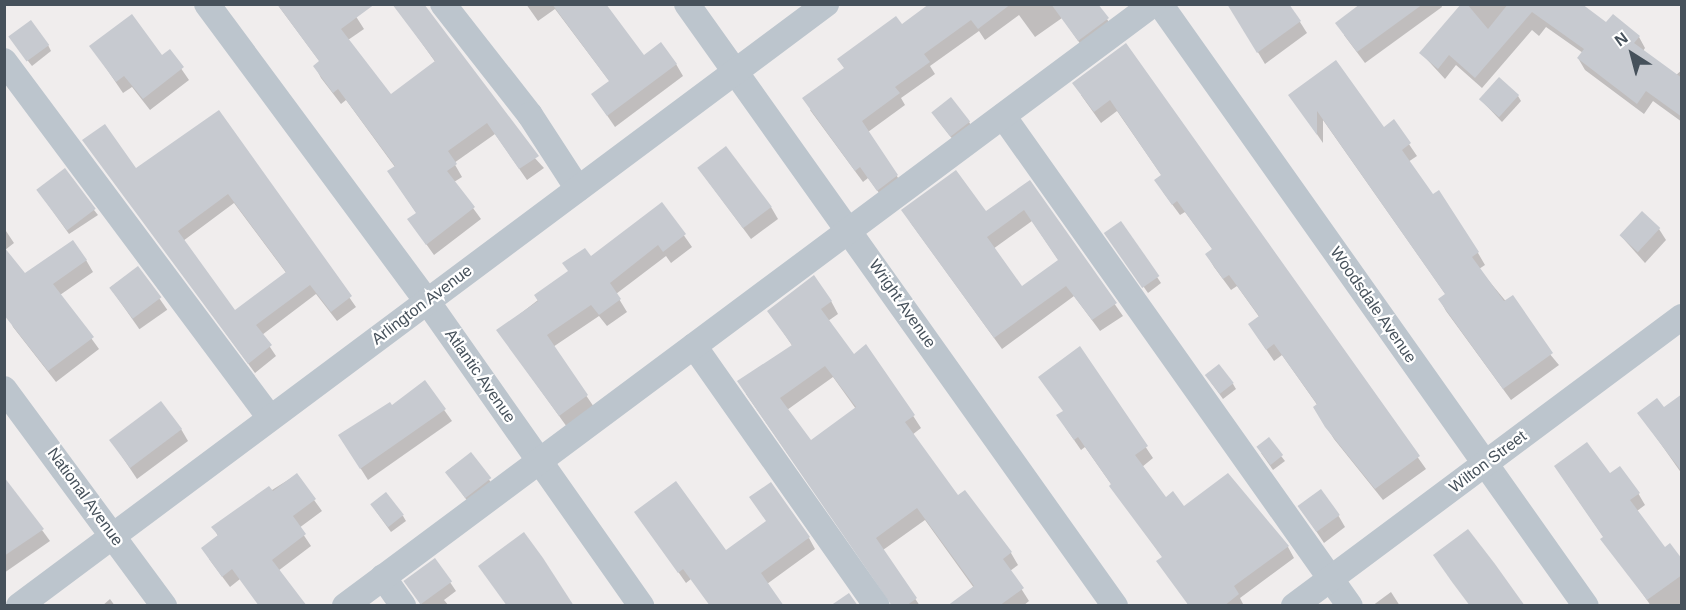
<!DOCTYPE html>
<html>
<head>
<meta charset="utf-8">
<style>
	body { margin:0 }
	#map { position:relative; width:1686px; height:610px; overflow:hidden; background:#f0eded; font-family:Arial,sans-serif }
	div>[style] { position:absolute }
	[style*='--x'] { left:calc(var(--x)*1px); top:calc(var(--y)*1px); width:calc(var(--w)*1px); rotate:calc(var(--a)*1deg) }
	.shadow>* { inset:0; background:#0003; transform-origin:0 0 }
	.building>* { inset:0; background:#c7cad0; transform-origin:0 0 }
	.minor>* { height:26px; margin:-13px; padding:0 13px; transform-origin:13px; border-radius:13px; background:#bcc5cd }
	span { translate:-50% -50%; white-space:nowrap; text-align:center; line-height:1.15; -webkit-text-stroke:4.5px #fff; paint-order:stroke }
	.street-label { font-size:16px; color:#46515b }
	.frame { position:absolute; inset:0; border:6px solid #46515b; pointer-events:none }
	.north { position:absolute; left:1602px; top:24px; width:60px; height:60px; -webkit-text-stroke:4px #fff; paint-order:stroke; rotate:324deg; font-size:16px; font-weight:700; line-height:24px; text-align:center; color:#46515b }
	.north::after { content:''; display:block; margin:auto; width:21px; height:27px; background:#46515b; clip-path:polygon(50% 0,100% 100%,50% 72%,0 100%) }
</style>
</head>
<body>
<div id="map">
	<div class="shadow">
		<div style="clip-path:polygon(277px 4px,348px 4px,364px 29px,348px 40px,390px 96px,436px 63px,396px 7px,544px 168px,527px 180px,495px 134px,454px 163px,462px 177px,454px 182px,481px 219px,434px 255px,409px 220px,417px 214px,389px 172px,395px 167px,346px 100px,341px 104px,321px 78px,315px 66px,320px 62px)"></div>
		<div style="clip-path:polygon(526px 4px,605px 4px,644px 57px,676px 64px,683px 76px,615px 127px,593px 95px,610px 82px,555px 9px,538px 21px)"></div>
		<div style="clip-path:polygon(931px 4px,1054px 4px,1107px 19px,1114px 31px,1086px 52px,1062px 18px,1035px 37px,1019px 15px,985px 40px,979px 31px,930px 66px,935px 74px,901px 98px,905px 105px,868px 132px,904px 187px,885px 201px,868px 178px,863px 182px,810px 110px,902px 26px)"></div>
		<div style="clip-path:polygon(1229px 4px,1300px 22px,1307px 33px,1265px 64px)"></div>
		<div style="clip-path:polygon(1375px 4px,1441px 4px,1442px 7px,1365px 63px,1344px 35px)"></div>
		<div style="clip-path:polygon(1463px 4px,1580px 4px,1607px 24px,1639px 37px,1645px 48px,1643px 51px,1676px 75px,1682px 70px,1682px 122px,1653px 101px,1644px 114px,1585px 70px,1578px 58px,1583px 53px,1546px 27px,1539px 36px,1532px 30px,1482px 88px,1456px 65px,1445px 79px,1421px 53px)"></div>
		<div style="clip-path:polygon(14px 43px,48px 45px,51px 51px,32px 66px)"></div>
		<div style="clip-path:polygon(1126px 45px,1426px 469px,1383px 500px,1334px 439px,1315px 408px,1318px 406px,1282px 355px,1274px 361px,1257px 336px,1260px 318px,1237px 286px,1231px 290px,1214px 267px,1207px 255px,1213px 250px,1185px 212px,1180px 215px,1163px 192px,1162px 176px,1117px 111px,1101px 123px,1081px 95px)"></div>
		<div style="clip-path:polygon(91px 46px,162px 57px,169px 51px,189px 80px,150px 110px,132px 87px,123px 93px)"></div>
		<div style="clip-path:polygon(1290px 95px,1384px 129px,1394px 122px,1417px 156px,1408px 162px,1433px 196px,1439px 192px,1478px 253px,1485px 265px,1479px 269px,1559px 365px,1511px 400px,1446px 311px,1440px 300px,1446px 295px,1323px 120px,1323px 143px)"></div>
		<div style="clip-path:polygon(1518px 96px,1521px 101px,1502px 122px,1481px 100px)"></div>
		<div style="clip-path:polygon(evenodd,219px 112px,356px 307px,337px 321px,316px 294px,262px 335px,276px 356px,255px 373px,84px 140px,136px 170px,219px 112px,234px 203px,287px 274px,234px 312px,183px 241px,234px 203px)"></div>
		<div style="clip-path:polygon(936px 118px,969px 122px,972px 127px,954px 141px)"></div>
		<div style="clip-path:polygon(699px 169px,771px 207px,778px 219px,751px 239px)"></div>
		<div style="clip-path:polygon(evenodd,1030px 183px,1123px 316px,1100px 331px,1074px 296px,1002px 349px,910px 222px,986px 213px,1030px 183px,1032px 221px,1059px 261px,1022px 288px,993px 249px,1032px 221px)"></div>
		<div style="clip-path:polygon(42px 196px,94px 210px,98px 215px,69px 234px)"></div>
		<div style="clip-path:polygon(662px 204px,692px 247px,671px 263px,666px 256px,616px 294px,627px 312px,607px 326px,599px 316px,553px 347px,594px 407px,567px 427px,498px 331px)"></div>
		<div style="clip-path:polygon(1121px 223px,1161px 283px,1148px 293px,1110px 239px)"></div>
		<div style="clip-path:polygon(4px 228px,14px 243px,5px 250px,25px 275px,86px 260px,93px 272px,60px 295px,99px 349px,56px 382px,13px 327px,4px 302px)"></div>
		<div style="clip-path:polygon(1659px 229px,1666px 240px,1645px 263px,1621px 236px)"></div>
		<div style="left:138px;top:268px;width:51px;height:34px;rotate:55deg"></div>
		<div style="clip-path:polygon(evenodd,831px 301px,838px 314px,828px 321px,853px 356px,884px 371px,921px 428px,912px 435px,957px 497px,1011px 553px,1018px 565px,1010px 571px,1029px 601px,1023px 606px,950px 606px,974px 588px,925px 520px,883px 550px,920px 606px,894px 606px,746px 394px,793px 347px,769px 311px,831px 301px,833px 377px,856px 409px,810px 442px,787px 410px,833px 377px)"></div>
		<div style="clip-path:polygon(1080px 349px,1153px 458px,1142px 467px,1165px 499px,1288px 547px,1294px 558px,1240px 598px,1244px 606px,1189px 606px,1163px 558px,1085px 447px,1081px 450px,1065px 427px,1064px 412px)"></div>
		<div style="clip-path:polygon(1210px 381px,1233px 384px,1236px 389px,1223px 399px)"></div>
		<div style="clip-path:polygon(424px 382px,452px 421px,368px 480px,347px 447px)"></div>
		<div style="clip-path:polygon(1682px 396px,1682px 474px,1639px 413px,1664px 409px)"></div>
		<div style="clip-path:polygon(181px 429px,188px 441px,137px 479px,111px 440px)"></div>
		<div style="clip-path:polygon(1261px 453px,1281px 456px,1285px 461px,1273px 470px)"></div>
		<div style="left:471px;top:454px;width:45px;height:30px;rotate:55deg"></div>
		<div style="clip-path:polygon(296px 475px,322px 511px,299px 528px,311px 546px,278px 571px,240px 579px,230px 587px,209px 559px,218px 536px,213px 527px)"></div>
		<div style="clip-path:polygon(1609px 475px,1638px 493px,1645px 505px,1637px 511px,1664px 549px,1682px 562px,1682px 606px,1651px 606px,1563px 478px)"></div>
		<div style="clip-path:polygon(4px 478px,50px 541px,4px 573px)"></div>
		<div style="clip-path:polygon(1300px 507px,1338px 515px,1345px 527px,1324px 543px)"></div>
		<div style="clip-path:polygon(375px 510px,403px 516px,406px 521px,391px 532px)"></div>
		<div style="clip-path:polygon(636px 512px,726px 552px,809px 538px,815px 549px,767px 584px,691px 579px,686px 583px)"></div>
		<div style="clip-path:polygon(435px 560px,456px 591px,444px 600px,449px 606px,423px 606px,411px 590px)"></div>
		<div style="clip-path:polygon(1391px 592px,1400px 606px,1372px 606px)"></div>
		<div style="clip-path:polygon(110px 599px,115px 606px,102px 606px)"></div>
	</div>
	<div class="building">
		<div style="clip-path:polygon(277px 4px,375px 4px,341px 29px,391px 94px,435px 61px,392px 4px,424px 4px,539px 156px,519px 169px,487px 123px,448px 151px,457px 164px,447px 171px,475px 207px,426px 245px,407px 219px,416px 213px,387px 171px,395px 166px,338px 89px,333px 93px,313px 66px,319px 61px)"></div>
		<div style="clip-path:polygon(552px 4px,606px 4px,644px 55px,661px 42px,677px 64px,607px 116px,591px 94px,609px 81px)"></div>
		<div style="clip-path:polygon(929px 4px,1011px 4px,978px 29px,971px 20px,924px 54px,930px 62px,895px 87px,900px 93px,862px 121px,898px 175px,877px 191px,860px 167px,855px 171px,802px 98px,844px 68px,837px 59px,896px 16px,902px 24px)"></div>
		<div style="clip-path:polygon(1051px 4px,1098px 4px,1109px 18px,1078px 41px)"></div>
		<div style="clip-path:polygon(1227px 4px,1289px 4px,1301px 21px,1257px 53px)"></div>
		<div style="clip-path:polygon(1360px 4px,1423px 4px,1357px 52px,1335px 23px)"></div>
		<div style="clip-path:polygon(1461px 4px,1467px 4px,1488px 29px,1508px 4px,1582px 4px,1606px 22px,1613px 14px,1640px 36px,1634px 43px,1682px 78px,1682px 117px,1646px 91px,1637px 104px,1577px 58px,1584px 49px,1532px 12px,1475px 78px,1449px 55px,1438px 69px,1419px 53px)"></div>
		<div style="clip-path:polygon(132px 14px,162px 55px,170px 49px,184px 67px,143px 99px,124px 76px,116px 82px,89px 46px)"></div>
		<div style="left:31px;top:20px;width:31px;height:28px;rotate:54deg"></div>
		<div style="clip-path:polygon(1126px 43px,1420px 456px,1375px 489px,1325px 427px,1313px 407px,1317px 404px,1274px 344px,1266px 350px,1248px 324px,1259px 316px,1229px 275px,1223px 279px,1205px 254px,1212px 249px,1177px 201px,1172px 205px,1154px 180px,1161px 175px,1110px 100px,1094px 112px,1072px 83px)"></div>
		<div style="clip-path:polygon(1336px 60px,1384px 127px,1394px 119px,1411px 143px,1402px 150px,1433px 194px,1439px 190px,1479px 252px,1472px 257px,1504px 301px,1513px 295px,1553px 353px,1503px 389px,1438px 299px,1445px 294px,1317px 111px,1317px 135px,1288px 95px)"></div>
		<div style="left:1499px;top:77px;width:27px;height:30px;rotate:42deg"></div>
		<div style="left:951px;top:97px;width:31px;height:25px;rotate:52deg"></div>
		<div style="clip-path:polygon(evenodd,219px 110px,352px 296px,331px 312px,310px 285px,256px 325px,272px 345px,248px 364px,82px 140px,105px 124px,136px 168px,219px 110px,228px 194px,286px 272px,235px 310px,178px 231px,228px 194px)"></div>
		<div style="left:726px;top:146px;width:76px;height:36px;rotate:53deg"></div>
		<div style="left:65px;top:168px;width:51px;height:36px;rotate:53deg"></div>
		<div style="clip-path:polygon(evenodd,956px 170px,986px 211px,1030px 180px,1117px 303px,1092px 320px,1066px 286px,994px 338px,901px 210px,956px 170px,1024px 210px,1058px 260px,1022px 286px,987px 237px,1024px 210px)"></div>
		<div style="clip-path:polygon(662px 202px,686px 234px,663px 252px,658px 245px,610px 283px,621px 299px,599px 315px,591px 305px,547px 335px,588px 395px,559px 416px,496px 330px,538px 301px,534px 295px,568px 271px,562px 263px,585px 248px,591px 256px)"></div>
		<div style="left:1642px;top:211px;width:25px;height:33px;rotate:43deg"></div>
		<div style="left:1121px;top:221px;width:67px;height:21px;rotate:55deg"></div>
		<div style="clip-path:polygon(73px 240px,87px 260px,53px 284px,94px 337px,48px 371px,4px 315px,4px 247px,25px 273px)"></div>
		<div style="left:138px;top:266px;width:39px;height:36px;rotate:53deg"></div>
		<div style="clip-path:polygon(evenodd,814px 275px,832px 301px,821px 309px,854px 354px,866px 344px,915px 415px,905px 422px,958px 495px,965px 490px,1012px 552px,1003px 559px,1024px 588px,999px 606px,947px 606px,974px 586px,917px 508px,876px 538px,917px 598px,906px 606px,892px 606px,737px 381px,792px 345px,767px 311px,814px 275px,825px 366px,856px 407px,811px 440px,780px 398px,825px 366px)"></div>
		<div style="clip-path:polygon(1080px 346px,1148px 446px,1135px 455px,1166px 497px,1173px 491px,1184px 506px,1228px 473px,1289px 546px,1234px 586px,1239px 594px,1224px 606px,1189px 606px,1156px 561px,1162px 557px,1109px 486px,1111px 484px,1078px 437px,1074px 440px,1056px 415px,1063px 411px,1038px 377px)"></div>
		<div style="left:1219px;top:364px;width:24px;height:18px;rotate:52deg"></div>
		<div style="clip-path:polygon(425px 380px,446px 409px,360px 469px,338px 435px,390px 402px,392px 405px)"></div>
		<div style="clip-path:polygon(1682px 394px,1682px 472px,1637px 413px,1657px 398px,1664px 407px)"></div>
		<div style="left:161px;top:401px;width:35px;height:65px;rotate:53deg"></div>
		<div style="left:1269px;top:437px;width:23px;height:16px;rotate:52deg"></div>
		<div style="clip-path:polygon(1587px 442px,1610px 473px,1620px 466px,1640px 493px,1630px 500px,1665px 547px,1670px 543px,1682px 559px,1682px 575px,1647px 600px,1600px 539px,1603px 537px,1554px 466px)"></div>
		<div style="left:471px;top:452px;width:33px;height:33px;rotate:52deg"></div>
		<div style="clip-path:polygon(297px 473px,316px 499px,293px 516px,306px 534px,272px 560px,307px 606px,259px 606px,232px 569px,222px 577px,201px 548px,218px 535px,211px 527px,269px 486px,273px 491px)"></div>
		<div style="clip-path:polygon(4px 477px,44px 529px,4px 556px)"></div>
		<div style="clip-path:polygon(676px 481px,726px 550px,766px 521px,749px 497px,771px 482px,810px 537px,761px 573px,784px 606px,710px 606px,683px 569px,678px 573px,634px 512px)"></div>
		<div style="left:1321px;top:489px;width:32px;height:29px;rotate:54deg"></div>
		<div style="left:386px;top:492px;width:29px;height:20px;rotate:52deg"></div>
		<div style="clip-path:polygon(1468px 529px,1495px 564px,1525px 606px,1470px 606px,1452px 582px,1433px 555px)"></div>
		<div style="clip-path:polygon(524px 532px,543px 558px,574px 606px,507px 606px,478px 566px)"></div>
		<div style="left:435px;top:558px;width:29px;height:39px;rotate:54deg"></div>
		<div style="clip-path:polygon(849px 593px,858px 606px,830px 606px)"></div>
	</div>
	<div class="minor">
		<div style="--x:207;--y:4;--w:370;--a:53.5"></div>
		<div style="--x:427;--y:301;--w:373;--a:54.9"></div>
		<div style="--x:443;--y:4;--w:141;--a:51.9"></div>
		<div style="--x:530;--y:115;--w:88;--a:57"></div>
		<div style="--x:687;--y:4;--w:739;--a:54.59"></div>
		<div style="--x:1160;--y:4;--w:737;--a:54.72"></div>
		<div style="--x:4;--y:61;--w:445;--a:53.3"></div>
		<div style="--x:1003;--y:116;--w:600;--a:54.7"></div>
		<div style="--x:694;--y:346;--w:318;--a:54.9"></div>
		<div style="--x:4;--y:389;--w:270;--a:53.6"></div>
		<div style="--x:383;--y:577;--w:35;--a:55"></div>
		<div style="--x:19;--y:606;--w:1007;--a:-36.72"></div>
		<div style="--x:345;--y:606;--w:1008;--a:-36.69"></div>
		<div style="--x:1294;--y:606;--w:484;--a:-36.7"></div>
	</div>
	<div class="street-label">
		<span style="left:902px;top:304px;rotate:55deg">Wright Avenue</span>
		<span style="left:422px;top:305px;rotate:-37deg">Arlington Avenue</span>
		<span style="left:1373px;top:305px;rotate:55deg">Woodsdale Avenue</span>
		<span style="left:480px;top:376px;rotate:55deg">Atlantic Avenue</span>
		<span style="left:1488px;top:462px;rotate:-37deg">Wilton Street</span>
		<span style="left:85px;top:497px;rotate:54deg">National Avenue</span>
	</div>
	<div class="frame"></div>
	<div class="north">N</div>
</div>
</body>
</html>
